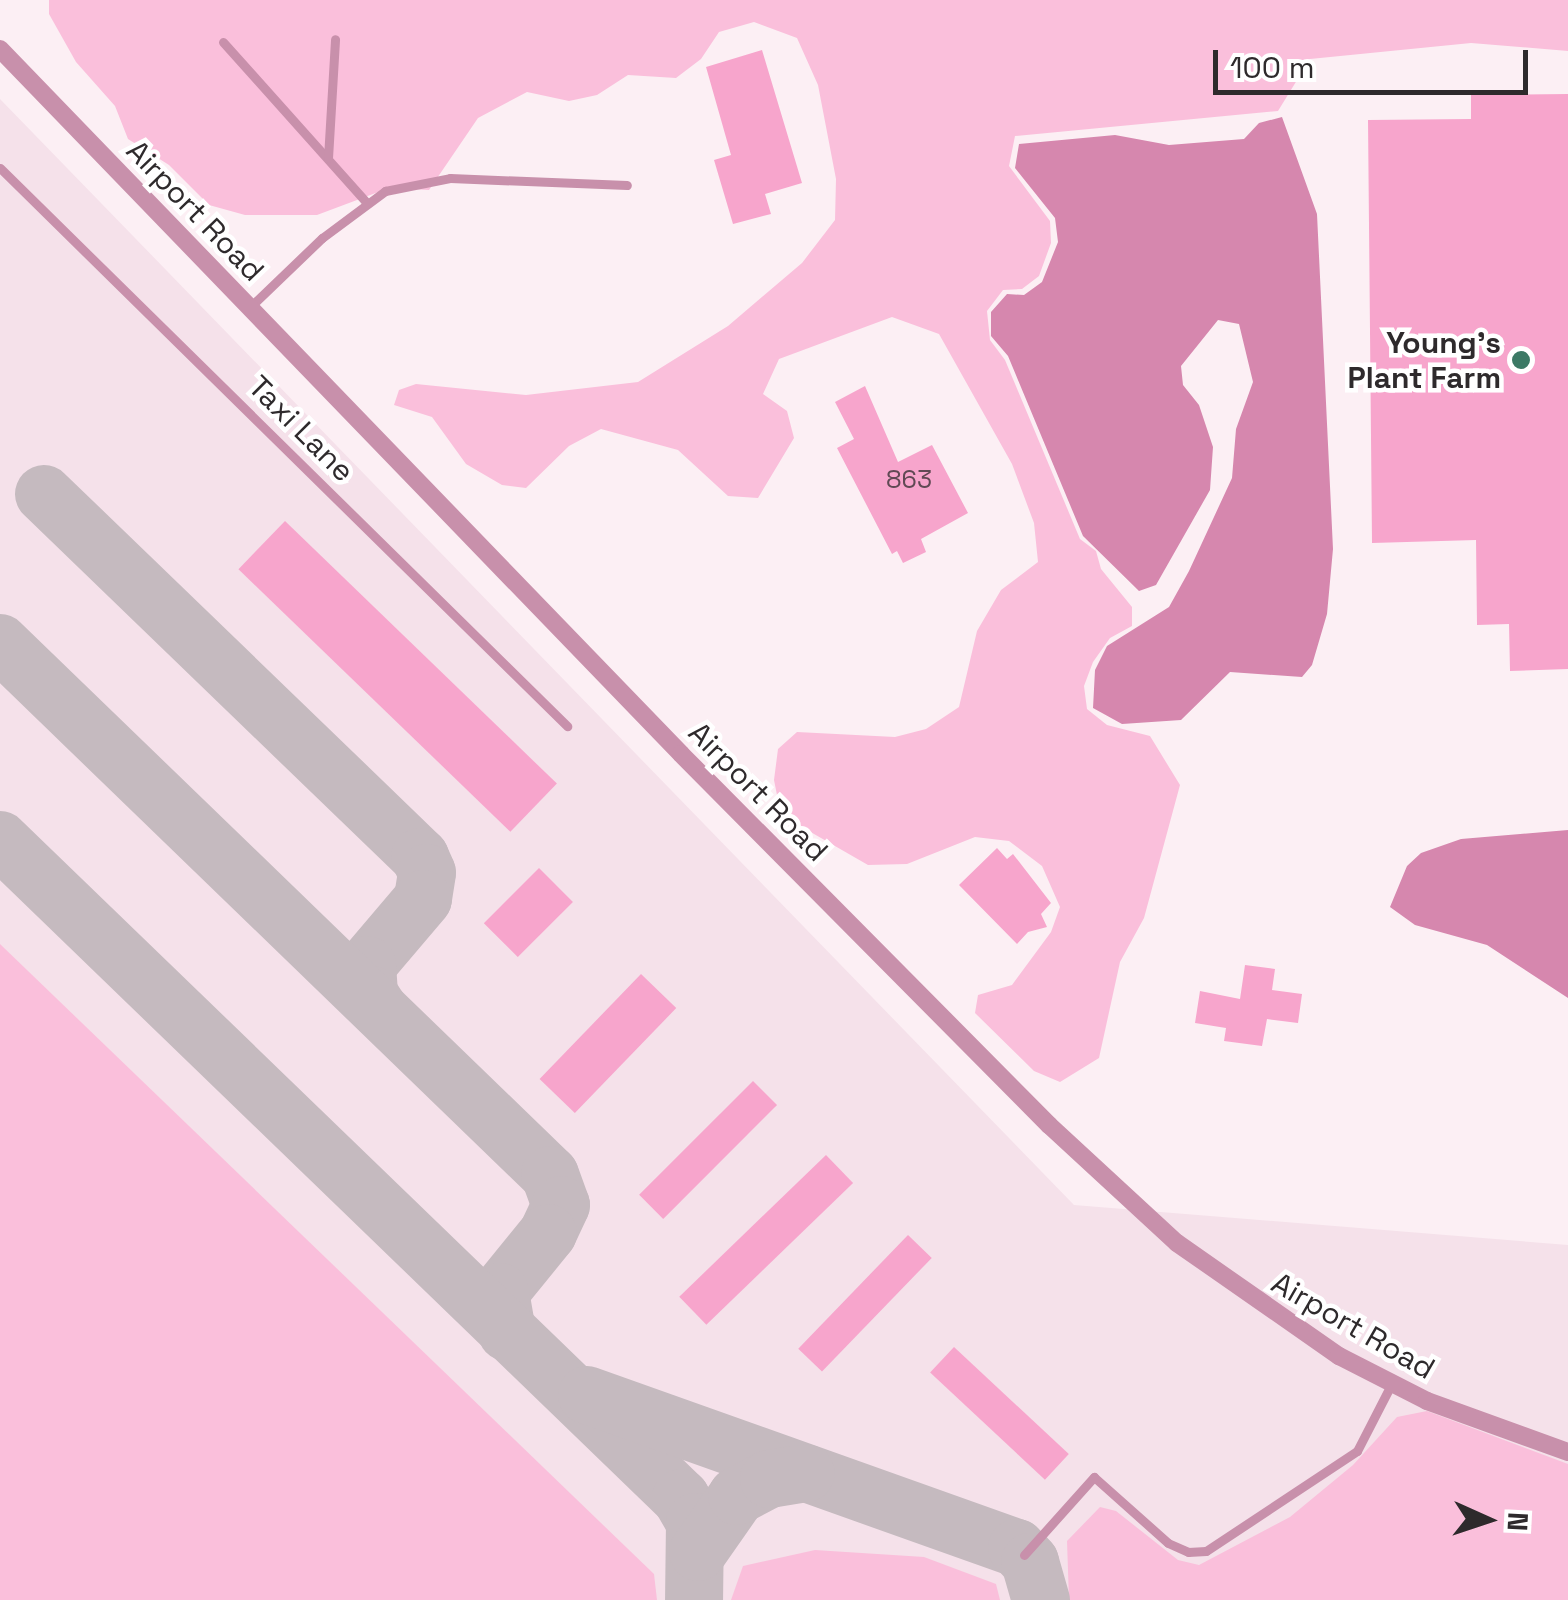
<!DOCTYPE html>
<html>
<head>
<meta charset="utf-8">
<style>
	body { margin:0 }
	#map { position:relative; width:1568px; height:1600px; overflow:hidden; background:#fceff4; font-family:"Space Grotesk",sans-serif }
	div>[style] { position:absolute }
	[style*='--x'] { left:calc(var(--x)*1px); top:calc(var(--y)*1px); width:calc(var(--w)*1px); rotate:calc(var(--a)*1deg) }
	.built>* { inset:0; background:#f5e1ea }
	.green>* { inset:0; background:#fabfdb }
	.water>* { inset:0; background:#d687ae }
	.taxiway>* { height:58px; margin:-29px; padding:0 29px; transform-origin:29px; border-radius:29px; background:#c5babf }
	.building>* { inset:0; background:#f7a5cc; transform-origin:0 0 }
	.service>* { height:9px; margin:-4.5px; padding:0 4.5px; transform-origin:4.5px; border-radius:4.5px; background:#c890ab }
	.minor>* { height:18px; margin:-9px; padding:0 9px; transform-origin:9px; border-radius:9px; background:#c890ab }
	.dots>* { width:28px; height:28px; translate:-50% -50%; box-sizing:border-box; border:5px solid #fff; border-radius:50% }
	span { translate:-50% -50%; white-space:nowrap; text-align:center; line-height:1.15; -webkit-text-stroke:9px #fff; paint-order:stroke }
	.number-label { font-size:25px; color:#604954 }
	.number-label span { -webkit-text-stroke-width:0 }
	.street-label { font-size:30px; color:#2e2a2c }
	.poi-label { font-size:30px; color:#2e2a2c; font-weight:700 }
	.right { translate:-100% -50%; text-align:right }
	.north { position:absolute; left:1438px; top:1470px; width:100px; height:100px; -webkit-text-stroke:8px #fff; paint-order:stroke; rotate:93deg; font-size:28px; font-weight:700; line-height:40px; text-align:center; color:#2e2a2c }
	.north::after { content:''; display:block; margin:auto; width:35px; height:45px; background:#2e2a2c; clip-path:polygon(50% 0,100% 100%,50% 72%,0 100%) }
	.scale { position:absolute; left:1213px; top:50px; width:315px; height:45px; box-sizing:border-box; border:5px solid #2e2a2c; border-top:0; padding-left:12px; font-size:30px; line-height:35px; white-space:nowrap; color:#2e2a2c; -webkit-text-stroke:8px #fff; paint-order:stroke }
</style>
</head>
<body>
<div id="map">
	<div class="built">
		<div style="clip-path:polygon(0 99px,1074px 1205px,1568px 1245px,1568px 1600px,0 1600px)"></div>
	</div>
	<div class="green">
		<div style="clip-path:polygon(49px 0,1568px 0,1568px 51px,1471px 43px,1310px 59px,1278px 111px,1015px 136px,1009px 166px,1050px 221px,1051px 243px,1039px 276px,1022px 289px,1003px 290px,987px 311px,990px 340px,1005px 360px,1080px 539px,1096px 551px,1101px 569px,1132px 607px,1132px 626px,1110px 638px,1093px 662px,1084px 686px,1087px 709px,1107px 725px,1150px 736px,1180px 785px,1144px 918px,1120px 962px,1099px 1058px,1060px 1082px,1034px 1071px,975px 1013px,978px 995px,1012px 985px,1051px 932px,1060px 907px,1042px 866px,1009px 841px,975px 837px,907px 864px,868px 865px,781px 815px,774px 780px,778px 749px,797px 732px,895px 737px,926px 729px,959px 707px,977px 631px,1001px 590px,1038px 562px,1034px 523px,1012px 464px,939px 334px,892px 317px,779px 359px,763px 394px,787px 411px,794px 438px,758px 498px,728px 496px,678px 450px,601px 429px,569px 446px,526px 488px,502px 485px,466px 464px,432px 417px,394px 405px,399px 390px,416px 384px,526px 395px,638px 382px,728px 326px,802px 263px,835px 220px,836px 179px,818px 85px,797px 38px,754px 22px,719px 32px,701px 59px,676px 78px,628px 75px,597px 95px,569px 101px,527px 92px,478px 118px,429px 190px,389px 188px,317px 215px,245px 215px,209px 205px,169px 165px,128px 139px,115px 106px,76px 62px,49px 14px)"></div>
		<div style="clip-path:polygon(0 944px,654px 1574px,657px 1600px,0 1600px)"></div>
		<div style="clip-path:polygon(1427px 1411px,1568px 1464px,1568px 1600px,1069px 1600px,1067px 1541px,1100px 1507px,1116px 1511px,1178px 1560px,1199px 1565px,1290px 1517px,1353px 1465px,1397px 1417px)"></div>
		<div style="clip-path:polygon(815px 1550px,924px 1557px,996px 1584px,1000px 1600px,731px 1600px,743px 1566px)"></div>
	</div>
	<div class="water">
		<div style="clip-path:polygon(1282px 117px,1317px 214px,1333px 549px,1327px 614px,1312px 665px,1302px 677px,1230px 672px,1181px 720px,1122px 724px,1093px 708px,1095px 670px,1107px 646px,1169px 607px,1189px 571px,1232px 478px,1236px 429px,1253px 382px,1239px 324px,1218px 320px,1181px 366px,1183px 385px,1199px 405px,1213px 447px,1210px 490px,1156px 585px,1139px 591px,1083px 536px,1008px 356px,991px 336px,991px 312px,1007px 294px,1024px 295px,1042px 282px,1058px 242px,1055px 218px,1015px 168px,1019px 144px,1115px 135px,1169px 145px,1244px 139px,1259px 123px)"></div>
		<div style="clip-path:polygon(1568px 830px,1568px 998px,1487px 945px,1415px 925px,1390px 907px,1407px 866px,1421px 853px,1461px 839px)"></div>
	</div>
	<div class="taxiway">
		<div style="--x:44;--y:494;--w:523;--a:43.99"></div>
		<div style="--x:420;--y:857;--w:17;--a:66"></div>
		<div style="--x:427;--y:873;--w:26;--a:99"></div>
		<div style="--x:423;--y:899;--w:87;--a:130.3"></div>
		<div style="--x:367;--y:965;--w:29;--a:86"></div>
		<div style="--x:369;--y:994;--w:17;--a:57"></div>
		<div style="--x:0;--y:643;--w:765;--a:44.05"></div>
		<div style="--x:550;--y:1175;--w:32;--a:70"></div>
		<div style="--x:561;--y:1205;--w:31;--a:115"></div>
		<div style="--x:548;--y:1233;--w:76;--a:129.1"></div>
		<div style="--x:500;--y:1292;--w:41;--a:80.1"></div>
		<div style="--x:0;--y:840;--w:947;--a:44.02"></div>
		<div style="--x:681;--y:1498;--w:28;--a:60"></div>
		<div style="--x:695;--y:1522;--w:78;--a:90.7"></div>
		<div style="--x:587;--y:1395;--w:456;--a:19.6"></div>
		<div style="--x:1017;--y:1548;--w:19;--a:47"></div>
		<div style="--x:1030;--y:1562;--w:40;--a:74"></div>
		<div style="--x:698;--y:1552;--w:68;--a:-55.1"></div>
		<div style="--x:737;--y:1496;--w:36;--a:-28"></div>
		<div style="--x:769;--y:1479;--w:37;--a:-9"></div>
	</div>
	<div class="building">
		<div style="clip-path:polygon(762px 50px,802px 183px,765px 194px,771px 214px,733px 224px,714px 160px,731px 155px,706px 67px)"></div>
		<div style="clip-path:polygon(1568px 94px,1568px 669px,1510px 671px,1509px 624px,1477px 625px,1476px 540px,1372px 543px,1368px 120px,1471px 119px,1471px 95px)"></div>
		<div style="clip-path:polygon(865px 386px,898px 462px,932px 445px,968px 513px,921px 539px,926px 552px,903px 563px,897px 551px,892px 554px,837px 448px,854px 439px,835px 402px)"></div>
		<div style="left:285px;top:521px;width:378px;height:67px;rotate:44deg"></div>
		<div style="clip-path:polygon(997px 848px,1007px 859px,1013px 854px,1051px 903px,1041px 914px,1047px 927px,1028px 932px,1017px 944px,959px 885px)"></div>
		<div style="left:539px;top:868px;width:48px;height:78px;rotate:45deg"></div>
		<div style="clip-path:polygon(1245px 965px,1275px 969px,1272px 990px,1302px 994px,1298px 1023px,1267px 1019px,1262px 1046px,1224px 1041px,1226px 1028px,1195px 1023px,1200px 991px,1240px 999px)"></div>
		<div style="left:641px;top:974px;width:49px;height:146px;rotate:44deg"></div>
		<div style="left:753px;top:1081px;width:34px;height:161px;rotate:45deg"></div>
		<div style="left:826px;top:1155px;width:39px;height:204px;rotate:46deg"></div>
		<div style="left:908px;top:1235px;width:33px;height:158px;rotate:44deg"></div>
		<div style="left:954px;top:1347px;width:157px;height:35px;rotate:43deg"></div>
	</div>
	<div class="service">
		<div style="--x:223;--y:42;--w:215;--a:48.2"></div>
		<div style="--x:328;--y:158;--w:119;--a:-86.6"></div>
		<div style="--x:0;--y:168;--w:796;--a:44.54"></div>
		<div style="--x:250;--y:307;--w:100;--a:-43.8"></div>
		<div style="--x:322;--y:238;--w:79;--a:-36.7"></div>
		<div style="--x:385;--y:191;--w:66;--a:-11.3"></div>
		<div style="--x:450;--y:178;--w:177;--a:2.3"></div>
		<div style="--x:1024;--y:1555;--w:105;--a:-48.1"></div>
		<div style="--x:1094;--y:1477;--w:99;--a:41.7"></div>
		<div style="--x:1168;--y:1543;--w:22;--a:24"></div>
		<div style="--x:1188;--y:1552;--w:18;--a:-3"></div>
		<div style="--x:1206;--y:1551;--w:181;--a:-33.5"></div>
		<div style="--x:1357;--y:1451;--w:76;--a:-62.8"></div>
	</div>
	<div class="minor">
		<div style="--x:0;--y:49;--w:980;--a:45.99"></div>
		<div style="--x:681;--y:754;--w:523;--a:45.23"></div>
		<div style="--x:1049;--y:1125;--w:174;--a:42.7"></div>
		<div style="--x:1177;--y:1243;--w:198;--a:34.9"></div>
		<div style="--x:1339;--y:1356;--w:99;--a:27.1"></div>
		<div style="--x:1427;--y:1401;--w:150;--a:19.9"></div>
	</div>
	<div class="dots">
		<div style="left:1521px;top:360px;background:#3c7965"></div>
	</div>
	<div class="number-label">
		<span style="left:909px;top:479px">863</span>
	</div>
	<div class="street-label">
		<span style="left:195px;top:211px;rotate:46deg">Airport Road</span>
		<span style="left:301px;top:429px;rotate:45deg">Taxi Lane</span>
		<span style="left:758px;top:792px;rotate:45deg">Airport Road</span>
		<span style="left:1353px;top:1326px;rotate:30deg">Airport Road</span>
	</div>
	<div class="poi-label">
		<span class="right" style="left:1501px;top:360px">Young's<br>Plant Farm</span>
	</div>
	<div class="north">N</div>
	<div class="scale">100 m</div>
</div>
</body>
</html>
